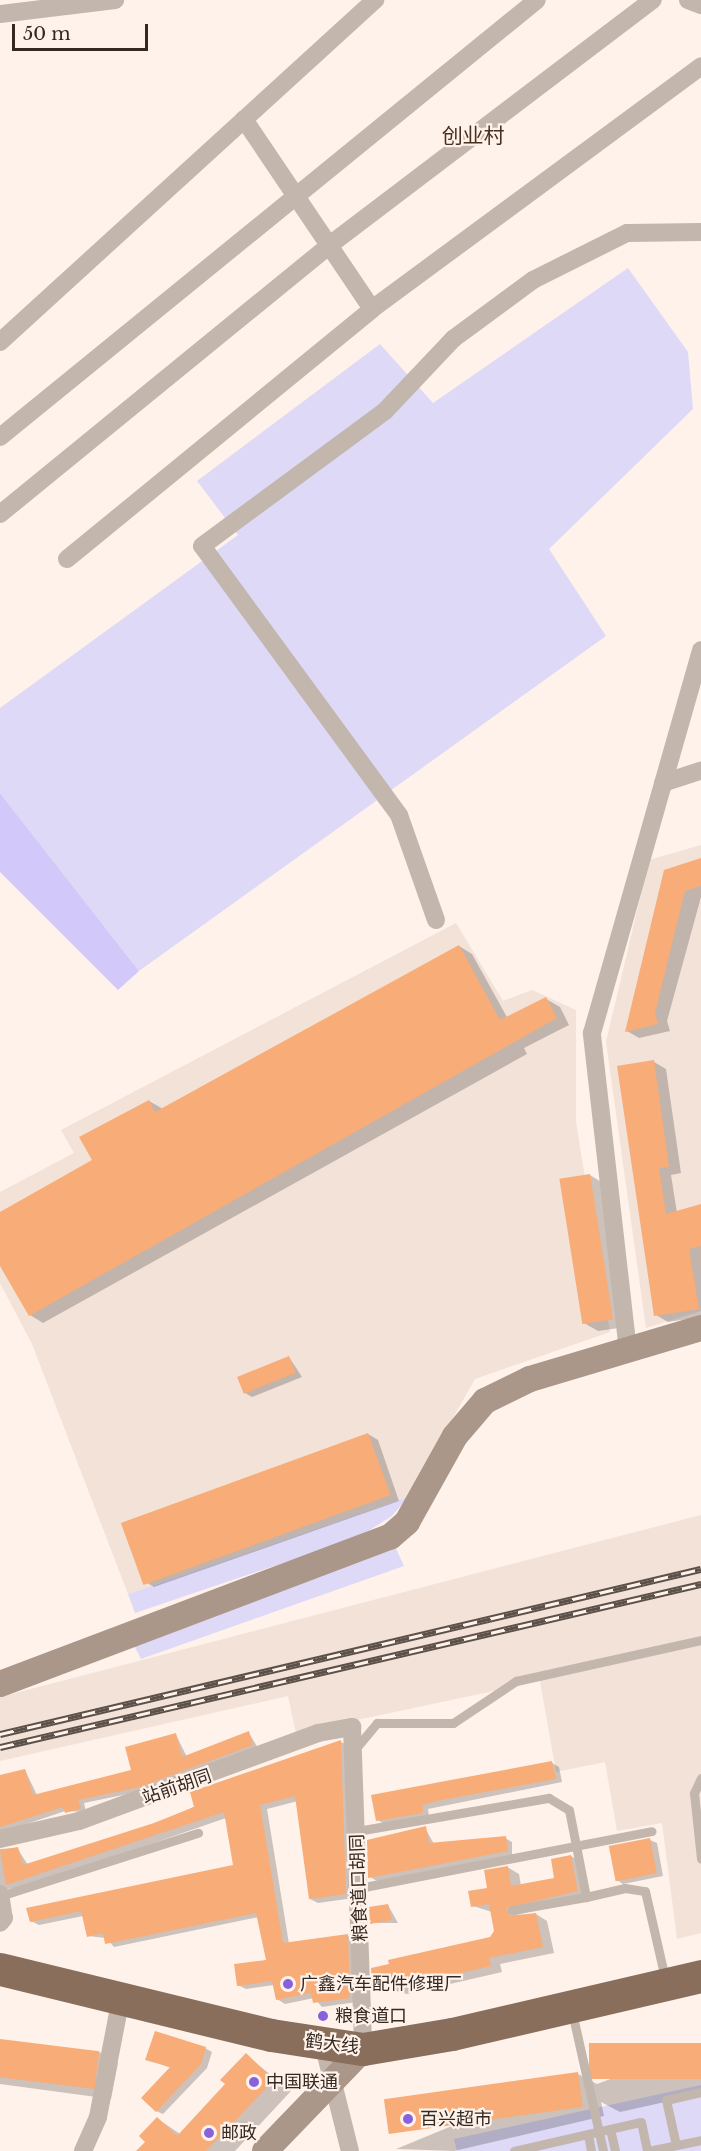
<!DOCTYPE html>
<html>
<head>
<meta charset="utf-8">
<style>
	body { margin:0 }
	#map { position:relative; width:701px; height:2151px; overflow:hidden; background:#fff2ea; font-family:"Libre Baskerville","Noto Sans SC",serif }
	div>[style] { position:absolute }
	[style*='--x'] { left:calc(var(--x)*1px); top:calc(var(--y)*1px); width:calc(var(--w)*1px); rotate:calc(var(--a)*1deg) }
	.built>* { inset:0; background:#f2e2d8 }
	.green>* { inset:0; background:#ded9f6 }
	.water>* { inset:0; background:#d2c8f9 }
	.shadow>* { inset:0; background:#0003 }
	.building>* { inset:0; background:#f8ac77; transform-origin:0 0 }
	.lane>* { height:9px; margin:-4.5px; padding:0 4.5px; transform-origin:4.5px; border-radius:4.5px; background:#c3b6ad }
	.street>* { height:18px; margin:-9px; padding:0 9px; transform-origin:9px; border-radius:9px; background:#c3b6ad }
	.secondary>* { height:26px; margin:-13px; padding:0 13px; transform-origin:13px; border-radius:13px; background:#ab978a }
	.highway>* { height:33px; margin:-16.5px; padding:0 16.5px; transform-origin:16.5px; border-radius:16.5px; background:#896e5b }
	.rail>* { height:7px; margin-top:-3.5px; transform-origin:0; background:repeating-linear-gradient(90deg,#fff2ea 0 14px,#5c5149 0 28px); box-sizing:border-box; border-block:2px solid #5c5149 }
	.dots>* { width:16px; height:16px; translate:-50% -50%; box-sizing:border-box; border:3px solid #fff2ea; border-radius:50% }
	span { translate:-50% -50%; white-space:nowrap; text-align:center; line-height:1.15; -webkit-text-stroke:4.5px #fff2ea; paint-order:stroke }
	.street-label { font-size:18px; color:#342921 }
	.poi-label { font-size:18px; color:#342921 }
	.left { translate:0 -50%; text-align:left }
	.quarter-label { font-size:21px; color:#483020 }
	.scale { position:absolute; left:12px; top:24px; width:136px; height:27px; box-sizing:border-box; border:3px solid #342921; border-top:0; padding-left:8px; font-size:18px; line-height:21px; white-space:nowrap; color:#342921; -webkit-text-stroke:4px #fff2ea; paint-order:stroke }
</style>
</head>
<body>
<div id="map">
	<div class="built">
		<div style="clip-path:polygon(701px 845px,701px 1311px,646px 1328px,606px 1042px,649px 860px)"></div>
		<div style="clip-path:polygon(456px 923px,503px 1001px,532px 990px,576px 1010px,576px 1122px,610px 1332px,475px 1379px,408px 1497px,128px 1594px,32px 1344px,0 1283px,0 1192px,74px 1153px,61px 1130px)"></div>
		<div style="clip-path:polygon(701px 1515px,701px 1933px,677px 1939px,662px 1823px,617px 1831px,605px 1762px,556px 1772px,540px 1681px,296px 1733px,288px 1696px,0 1761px,0 1697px)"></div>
	</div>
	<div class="green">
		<div style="clip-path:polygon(628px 268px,688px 352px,693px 409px,549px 549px,606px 636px,139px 971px,0 793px,0 708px,238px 535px,197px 481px,380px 344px,433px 403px)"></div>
		<div style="clip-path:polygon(408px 1497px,392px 1516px,357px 1538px,135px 1613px,128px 1594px)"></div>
		<div style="clip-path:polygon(393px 1542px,404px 1566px,141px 1659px,132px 1641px)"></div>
		<div style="clip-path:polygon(701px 2085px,701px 2151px,457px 2151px,454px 2139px)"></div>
	</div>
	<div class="water">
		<div style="clip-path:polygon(0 793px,139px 971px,118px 990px,0 872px)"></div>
	</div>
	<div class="shadow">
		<div style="clip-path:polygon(701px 860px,701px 897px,667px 1021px,670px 1031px,639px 1038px,627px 1031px,665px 871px)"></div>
		<div style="clip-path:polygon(459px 946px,472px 954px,508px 1019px,546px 999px,560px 1007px,569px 1025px,524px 1048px,527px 1054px,43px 1323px,30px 1315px,0 1263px,0 1214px,94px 1160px,149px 1101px,163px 1109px)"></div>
		<div style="clip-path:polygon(654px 1062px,666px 1069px,681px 1173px,671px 1175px,677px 1213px,701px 1206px,701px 1317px,668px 1322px,656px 1315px)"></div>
		<div style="clip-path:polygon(590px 1175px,603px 1183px,626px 1327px,598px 1331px,584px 1323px)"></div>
		<div style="clip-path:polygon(289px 1357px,302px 1377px,252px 1397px,245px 1393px)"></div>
		<div style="clip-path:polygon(368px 1434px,378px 1440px,399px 1501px,154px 1587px,144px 1581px)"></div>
		<div style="clip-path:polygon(249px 1733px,258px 1748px,147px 1790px,84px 1803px,86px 1812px,65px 1811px,0 1833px,0 1777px,25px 1770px,37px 1795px,133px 1771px,176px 1735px,187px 1757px)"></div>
		<div style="clip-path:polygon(341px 1742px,349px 1746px,354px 1898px,318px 1903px,310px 1899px,298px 1801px,267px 1809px,289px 1944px,348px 1936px,355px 1940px,357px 2002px,322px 2007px,314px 1998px,285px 2004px,277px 1999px,274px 1985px,246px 1989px,238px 1985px,267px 1961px,259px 1917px,114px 1947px,106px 1938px,88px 1936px,83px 1916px,39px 1925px,31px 1921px,235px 1866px,226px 1818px,29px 1886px,0 1890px,0 1849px,17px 1848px,28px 1865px,155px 1824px)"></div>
		<div style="clip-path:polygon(552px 1763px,559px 1767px,562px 1782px,428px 1809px,429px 1816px,384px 1824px,378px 1820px,373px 1796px)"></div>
		<div style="clip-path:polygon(425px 1828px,434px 1844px,505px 1838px,512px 1842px,512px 1855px,377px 1881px,370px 1877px,369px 1841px)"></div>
		<div style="clip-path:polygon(650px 1840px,657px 1843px,663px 1876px,623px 1884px,617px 1880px)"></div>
		<div style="clip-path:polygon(571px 1856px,582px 1863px,589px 1898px,516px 1915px,536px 1914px,547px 1921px,554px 1953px,500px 1964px,502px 1972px,407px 1994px,374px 1985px,491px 1938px,496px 1931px,492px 1912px,473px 1906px,507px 1867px,519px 1874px,521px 1886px,556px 1879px)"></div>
		<div style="clip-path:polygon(388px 1905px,398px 1923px,371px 1923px)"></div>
		<div style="clip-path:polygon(0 2040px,99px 2052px,118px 2063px,111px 2099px,0 2084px)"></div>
		<div style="clip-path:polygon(701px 2045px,701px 2094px,620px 2112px,601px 2102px,604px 2116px,454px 2151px,396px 2149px,578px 2074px,597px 2084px)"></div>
		<div style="clip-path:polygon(205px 2048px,212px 2052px,207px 2068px,163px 2114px,156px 2111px,171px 2068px,147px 2059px)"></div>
		<div style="clip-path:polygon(246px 2055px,291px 2091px,235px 2151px,151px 2151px,158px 2119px,180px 2134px,227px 2084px)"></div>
	</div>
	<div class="building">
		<div style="clip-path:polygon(701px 858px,701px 886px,685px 891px,655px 1013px,658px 1024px,625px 1032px,664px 870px)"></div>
		<div style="clip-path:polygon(459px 945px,500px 1020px,546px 997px,557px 1018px,29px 1316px,0 1266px,0 1212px,92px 1160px,79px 1137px,149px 1100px,155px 1112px)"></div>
		<div style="clip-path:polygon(654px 1060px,669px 1167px,659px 1168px,666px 1214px,701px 1204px,701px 1246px,689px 1249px,699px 1309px,654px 1316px,617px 1066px)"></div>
		<div style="left:590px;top:1174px;width:147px;height:31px;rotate:81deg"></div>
		<div style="left:289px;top:1356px;width:18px;height:56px;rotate:68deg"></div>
		<div style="left:368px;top:1433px;width:66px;height:263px;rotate:70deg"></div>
		<div style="clip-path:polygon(249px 1731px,253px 1745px,140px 1787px,78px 1800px,81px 1808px,76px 1810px,65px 1813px,63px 1807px,0 1827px,0 1775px,25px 1769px,33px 1795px,131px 1770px,125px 1747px,176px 1733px,182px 1757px)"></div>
		<div style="clip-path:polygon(341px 1740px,346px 1894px,309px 1899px,295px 1796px,260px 1805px,283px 1943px,348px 1934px,350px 1998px,313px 2003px,311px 1993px,276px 2000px,272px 1981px,237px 1986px,234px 1964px,266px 1960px,256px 1913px,105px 1944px,103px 1933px,87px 1937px,81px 1911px,30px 1922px,26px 1908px,233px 1865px,224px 1812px,6px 1885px,0 1850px,18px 1847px,23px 1865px,154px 1823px,194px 1807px,190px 1792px)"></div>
		<div style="clip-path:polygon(552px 1761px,556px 1779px,441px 1800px,422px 1805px,423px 1813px,376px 1821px,371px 1795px)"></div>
		<div style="clip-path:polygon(426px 1826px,429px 1843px,506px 1836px,508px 1851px,368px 1878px,367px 1840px)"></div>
		<div style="left:650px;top:1838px;width:36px;height:42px;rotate:79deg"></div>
		<div style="clip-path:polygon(571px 1855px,578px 1891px,506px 1908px,510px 1916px,536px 1913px,543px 1947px,489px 1958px,491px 1966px,394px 1988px,393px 1981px,372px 1986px,371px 1968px,389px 1964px,388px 1960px,490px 1937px,494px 1931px,489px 1904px,471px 1907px,468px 1891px,487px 1888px,484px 1870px,508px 1866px,511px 1886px,554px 1878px,551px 1859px)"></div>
		<div style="clip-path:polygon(388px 1904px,392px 1920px,370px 1924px,369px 1907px)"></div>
		<div style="clip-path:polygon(155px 2031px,206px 2047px,201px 2064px,156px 2112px,141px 2098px,170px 2067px,145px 2060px)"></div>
		<div style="left:0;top:2039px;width:100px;height:38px;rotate:7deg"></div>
		<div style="left:701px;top:2043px;width:36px;height:112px;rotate:90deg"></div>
		<div style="clip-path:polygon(246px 2053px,274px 2080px,206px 2151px,136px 2151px,145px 2142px,139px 2136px,157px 2117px,177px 2136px,225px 2084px,220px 2080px)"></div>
		<div style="left:578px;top:2072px;width:35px;height:196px;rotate:82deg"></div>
	</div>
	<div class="lane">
		<div style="--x:356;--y:1748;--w:33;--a:-50"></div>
		<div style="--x:377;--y:1723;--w:76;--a:0"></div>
		<div style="--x:453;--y:1723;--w:76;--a:-33.7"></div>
		<div style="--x:516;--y:1681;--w:189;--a:-12.5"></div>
		<div style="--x:701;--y:1778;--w:17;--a:115"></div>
		<div style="--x:694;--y:1793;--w:66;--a:83.9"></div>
		<div style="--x:357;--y:1831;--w:195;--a:-9.8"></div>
		<div style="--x:549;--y:1798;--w:23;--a:31"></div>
		<div style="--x:569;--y:1810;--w:89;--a:78.9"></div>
		<div style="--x:586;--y:1897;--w:40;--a:-13"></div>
		<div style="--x:625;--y:1888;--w:20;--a:9"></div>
		<div style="--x:645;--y:1891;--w:89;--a:77.1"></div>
		<div style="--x:359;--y:1888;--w:298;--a:-11"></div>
		<div style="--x:0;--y:1896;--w:208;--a:-17.7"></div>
		<div style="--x:512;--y:1910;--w:75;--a:-10"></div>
		<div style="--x:572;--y:2012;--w:142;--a:77.4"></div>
		<div style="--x:610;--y:2129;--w:23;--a:77"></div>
		<div style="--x:588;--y:2134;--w:17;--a:80"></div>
		<div style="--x:676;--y:2145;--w:46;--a:-102.5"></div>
		<div style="--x:666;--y:2100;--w:36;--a:-13"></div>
		<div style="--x:514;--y:2151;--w:130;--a:-12.9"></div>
		<div style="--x:641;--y:2122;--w:30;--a:78"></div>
		<div style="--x:648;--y:2151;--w:54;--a:-11.7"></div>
	</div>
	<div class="street">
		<div style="--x:688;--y:0;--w:14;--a:21"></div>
		<div style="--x:0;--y:14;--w:116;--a:-6.9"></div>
		<div style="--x:372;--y:309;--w:409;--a:-36.4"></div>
		<div style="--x:0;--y:342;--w:508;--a:-42.36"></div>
		<div style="--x:0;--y:437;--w:692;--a:-39.14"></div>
		<div style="--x:0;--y:514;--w:427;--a:-39.2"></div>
		<div style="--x:331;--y:244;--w:404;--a:-37.2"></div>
		<div style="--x:67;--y:559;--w:394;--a:-39.3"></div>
		<div style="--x:372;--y:309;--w:229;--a:-124"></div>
		<div style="--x:663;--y:783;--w:40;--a:-18"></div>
		<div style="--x:436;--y:920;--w:111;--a:-109.4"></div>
		<div style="--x:399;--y:815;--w:333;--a:-126.2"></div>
		<div style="--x:202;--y:546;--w:227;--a:-36.4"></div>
		<div style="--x:385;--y:411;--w:99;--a:-46.6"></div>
		<div style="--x:453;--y:339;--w:99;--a:-36.4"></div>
		<div style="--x:533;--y:280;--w:105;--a:-26.6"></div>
		<div style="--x:627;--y:233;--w:74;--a:-0.8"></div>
		<div style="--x:628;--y:1351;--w:320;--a:-96.5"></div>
		<div style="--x:592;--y:1033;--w:398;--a:-74.1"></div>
		<div style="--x:0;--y:1839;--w:81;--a:-12.8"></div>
		<div style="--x:79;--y:1821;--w:255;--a:-20.2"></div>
		<div style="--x:318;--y:1733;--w:35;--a:-10"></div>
		<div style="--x:352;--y:1727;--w:322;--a:88"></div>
		<div style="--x:0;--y:1894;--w:24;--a:81"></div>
		<div style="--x:4;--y:1918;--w:6;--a:129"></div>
		<div style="--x:323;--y:2043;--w:111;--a:76"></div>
		<div style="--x:83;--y:2151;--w:37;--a:-66"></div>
		<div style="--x:98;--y:2117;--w:121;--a:-79.1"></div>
	</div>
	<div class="secondary">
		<div style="--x:0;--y:1684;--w:417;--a:-20.7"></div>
		<div style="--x:390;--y:1537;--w:23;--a:-41"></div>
		<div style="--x:407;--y:1522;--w:98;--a:-60.8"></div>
		<div style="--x:455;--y:1436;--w:46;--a:-49.4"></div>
		<div style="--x:485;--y:1401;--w:50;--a:-26.1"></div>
		<div style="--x:530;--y:1379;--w:178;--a:-16.6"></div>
		<div style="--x:265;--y:2151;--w:141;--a:-46.1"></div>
	</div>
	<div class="highway">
		<div style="--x:0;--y:1969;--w:279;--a:13.7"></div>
		<div style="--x:271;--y:2035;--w:93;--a:8.7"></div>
		<div style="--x:363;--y:2049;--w:90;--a:-9.6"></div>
		<div style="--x:452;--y:2034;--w:256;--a:-13.1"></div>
	</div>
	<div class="rail">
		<div style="--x:0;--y:1734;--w:720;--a:-13.25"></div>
		<div style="--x:0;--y:1747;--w:720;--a:-13.09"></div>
	</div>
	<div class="dots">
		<div style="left:288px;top:1984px;background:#8862dd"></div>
		<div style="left:323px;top:2016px;background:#8862dd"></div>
		<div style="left:254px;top:2082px;background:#8862dd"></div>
		<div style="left:408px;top:2119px;background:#8862dd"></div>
		<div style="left:209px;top:2133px;background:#8862dd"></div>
	</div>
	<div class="street-label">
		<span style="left:177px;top:1787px;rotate:-19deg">站前胡同</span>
		<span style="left:359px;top:1888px;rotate:-92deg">粮食道口胡同</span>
		<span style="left:332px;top:2044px;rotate:7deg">鹤大线</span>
	</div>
	<div class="poi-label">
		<span class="left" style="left:300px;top:1984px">广鑫汽车配件修理厂</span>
		<span class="left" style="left:335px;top:2016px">粮食道口</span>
		<span class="left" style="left:266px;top:2082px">中国联通</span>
		<span class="left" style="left:420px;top:2119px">百兴超市</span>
		<span class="left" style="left:221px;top:2133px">邮政</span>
	</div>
	<div class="quarter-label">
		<span style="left:473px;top:136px">创业村</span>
	</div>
	<div class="scale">50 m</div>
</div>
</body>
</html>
